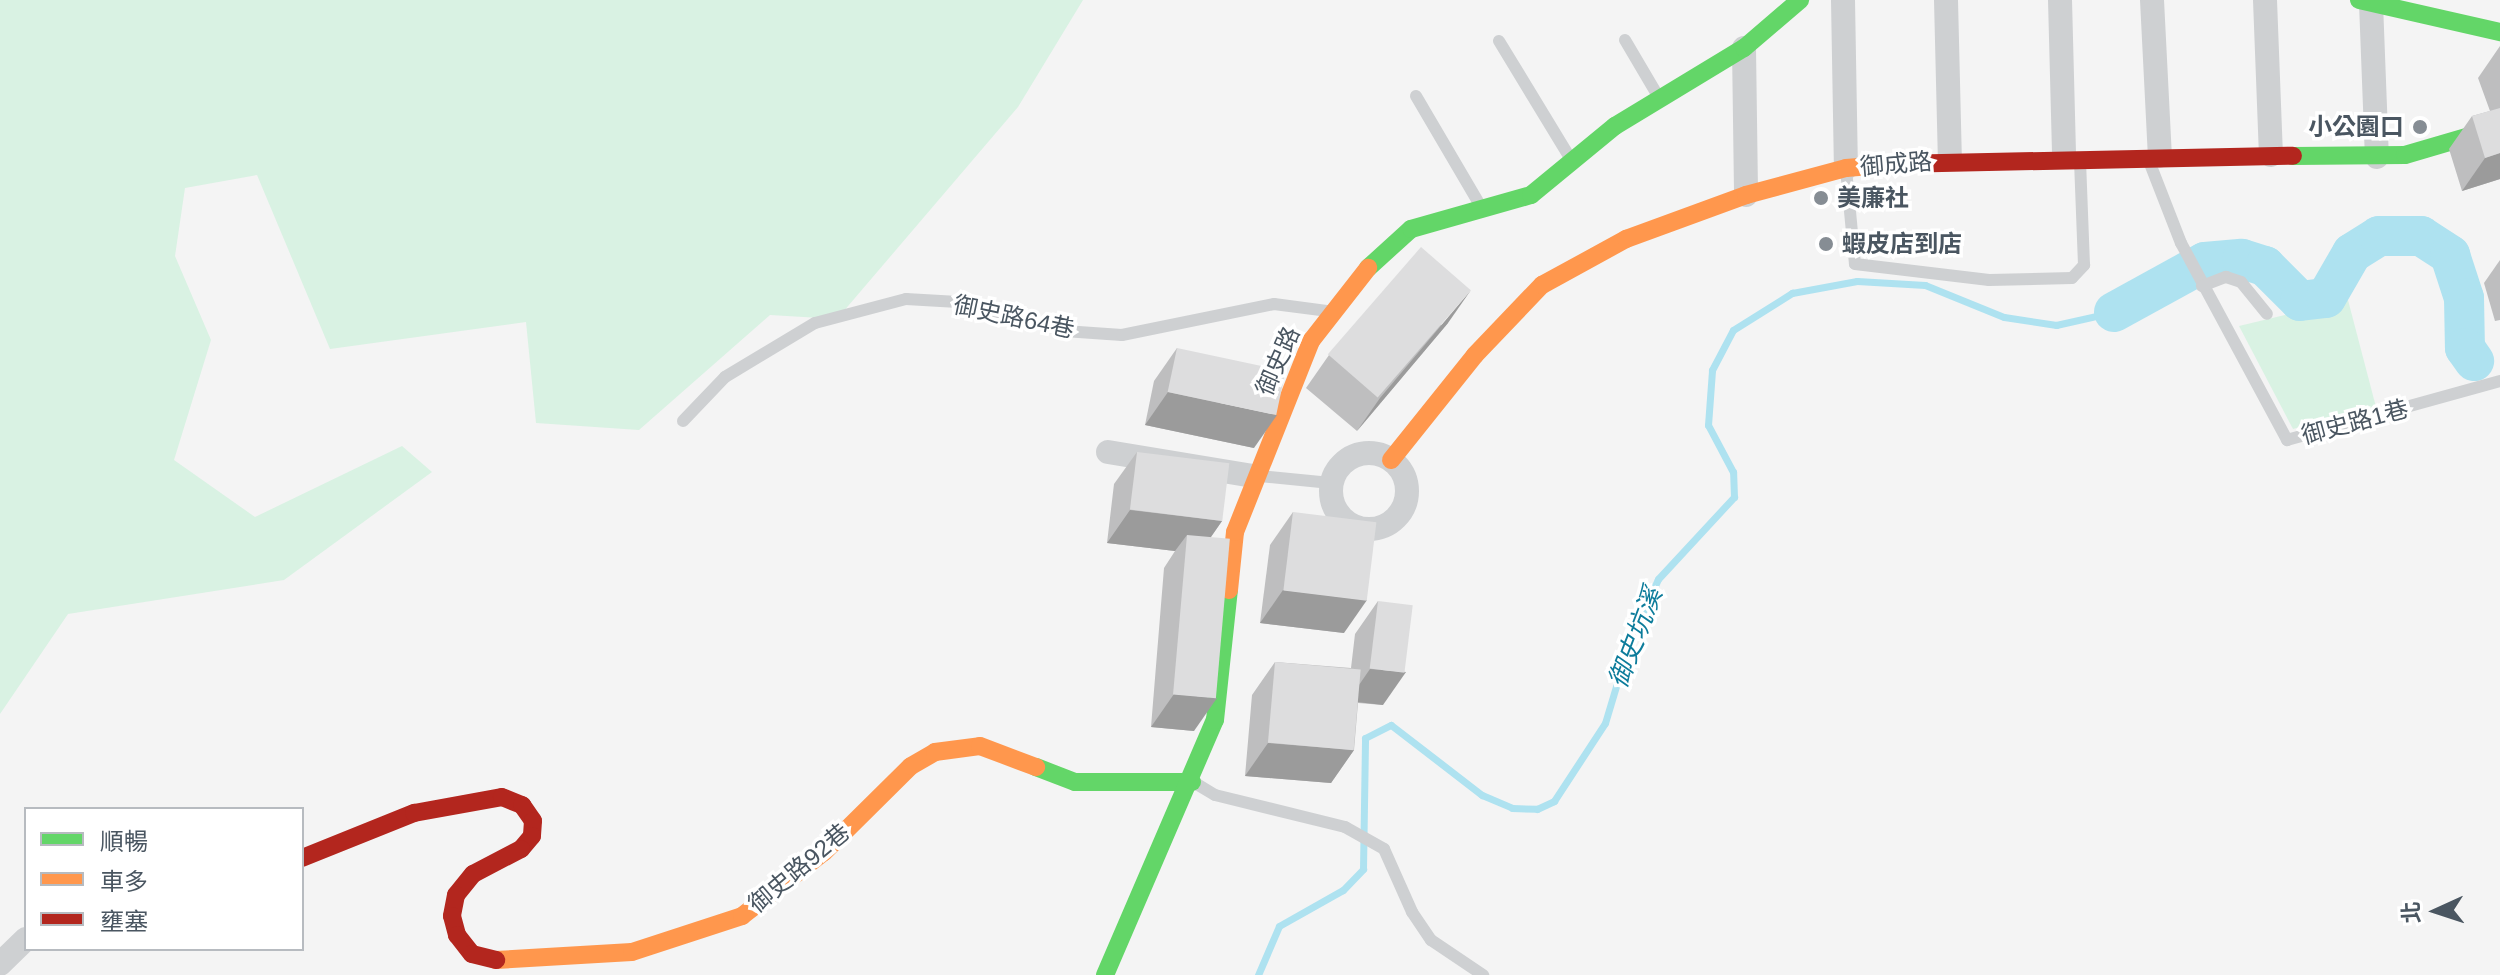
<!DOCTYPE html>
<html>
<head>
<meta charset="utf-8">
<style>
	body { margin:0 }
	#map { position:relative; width:2500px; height:975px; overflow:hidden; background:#f4f4f4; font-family:Helvetica,"Noto Sans TC",sans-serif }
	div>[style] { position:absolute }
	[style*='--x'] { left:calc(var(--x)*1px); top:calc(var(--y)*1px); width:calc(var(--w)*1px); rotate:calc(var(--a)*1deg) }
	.green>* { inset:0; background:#d9f2e3 }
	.stream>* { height:7px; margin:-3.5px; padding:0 3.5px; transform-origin:3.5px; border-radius:3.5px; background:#aee2f0 }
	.river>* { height:40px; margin:-20px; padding:0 20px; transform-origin:20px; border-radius:20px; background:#aee2f0 }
	.lane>* { height:12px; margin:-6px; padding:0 6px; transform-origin:6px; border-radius:6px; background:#ced0d2 }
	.street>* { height:24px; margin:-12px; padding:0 12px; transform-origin:12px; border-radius:12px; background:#ced0d2 }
	.street>.ring { margin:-12px; padding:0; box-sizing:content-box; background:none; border:24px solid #ced0d2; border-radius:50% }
	.fast>* { height:18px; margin:-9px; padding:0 9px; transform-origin:9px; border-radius:9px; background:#63d668 }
	.slow>* { height:18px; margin:-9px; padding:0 9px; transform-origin:9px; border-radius:9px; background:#ff974d }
	.jam>* { height:18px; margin:-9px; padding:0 9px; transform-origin:9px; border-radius:9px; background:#b3261e }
	.wall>* { inset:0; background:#bebebf }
	.shaded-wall>* { inset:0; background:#9b9b9b }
	.building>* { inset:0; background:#ddddde; transform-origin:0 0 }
	.dots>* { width:22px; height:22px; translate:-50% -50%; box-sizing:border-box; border:4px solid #fff; border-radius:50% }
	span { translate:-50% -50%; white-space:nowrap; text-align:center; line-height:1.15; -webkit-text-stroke:7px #fff; paint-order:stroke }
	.poi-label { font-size:24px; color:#4a5661; font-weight:700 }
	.right { translate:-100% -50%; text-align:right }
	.left { translate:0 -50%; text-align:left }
	.street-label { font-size:24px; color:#4a5661 }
	.water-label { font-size:26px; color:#0c7c9b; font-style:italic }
	.legend { position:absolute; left:24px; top:807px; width:280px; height:144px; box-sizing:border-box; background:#fff; border:2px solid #b7bbc0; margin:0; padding:10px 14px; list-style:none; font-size:24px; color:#4a5661 }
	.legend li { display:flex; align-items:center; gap:16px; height:40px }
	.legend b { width:40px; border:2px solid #b7bbc0 }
	.north { position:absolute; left:2396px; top:871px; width:80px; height:80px; -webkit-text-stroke:6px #fff; paint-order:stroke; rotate:267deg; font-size:22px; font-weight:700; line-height:32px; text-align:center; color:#4a5661 }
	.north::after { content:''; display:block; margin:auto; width:28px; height:36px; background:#4a5661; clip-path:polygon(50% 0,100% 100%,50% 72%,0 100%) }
</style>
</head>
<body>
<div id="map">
	<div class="green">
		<div style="clip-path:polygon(0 0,1083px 0,1018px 107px,837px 319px,770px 315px,639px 430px,536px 423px,526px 322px,330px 349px,257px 175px,185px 188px,175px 256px,211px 340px,174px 460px,255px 517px,402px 446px,432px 472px,284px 580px,68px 614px,0 714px)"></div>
		<div style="clip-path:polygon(2348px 300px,2376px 407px,2293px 429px,2239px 326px)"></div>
	</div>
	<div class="stream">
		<div style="--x:1258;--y:975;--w:53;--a:-66.8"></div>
		<div style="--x:1279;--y:926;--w:73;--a:-29.4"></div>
		<div style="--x:1343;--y:890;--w:29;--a:-46"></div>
		<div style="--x:1363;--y:869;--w:131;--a:-89.1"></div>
		<div style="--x:1365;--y:738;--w:29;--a:-27"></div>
		<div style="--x:1391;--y:725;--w:115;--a:37.6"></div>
		<div style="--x:1482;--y:795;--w:33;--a:23"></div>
		<div style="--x:1512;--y:808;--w:25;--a:2"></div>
		<div style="--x:1537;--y:809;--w:19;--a:-25"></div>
		<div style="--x:1554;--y:801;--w:93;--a:-56.8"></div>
		<div style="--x:1605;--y:723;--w:84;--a:-73.3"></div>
		<div style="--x:1629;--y:643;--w:70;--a:-65.6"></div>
		<div style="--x:1658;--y:579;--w:112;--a:-47.2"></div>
		<div style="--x:1734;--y:497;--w:25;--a:-92"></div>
		<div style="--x:1733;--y:472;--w:53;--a:-118"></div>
		<div style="--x:1708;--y:425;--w:55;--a:-85.8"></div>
		<div style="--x:1712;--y:370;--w:45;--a:-62.3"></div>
		<div style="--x:1733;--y:330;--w:70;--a:-32.1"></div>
		<div style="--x:1792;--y:293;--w:66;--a:-10.5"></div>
		<div style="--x:1857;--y:281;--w:68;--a:3.4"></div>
		<div style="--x:1925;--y:285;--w:85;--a:22.1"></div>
		<div style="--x:2004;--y:317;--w:53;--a:8.7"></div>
		<div style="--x:2056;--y:325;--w:59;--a:-12.6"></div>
	</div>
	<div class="river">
		<div style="--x:2114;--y:312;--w:104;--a:-28.8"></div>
		<div style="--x:2205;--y:262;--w:37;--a:-5"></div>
		<div style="--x:2242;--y:259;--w:24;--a:17"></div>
		<div style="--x:2265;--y:266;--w:49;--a:45"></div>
		<div style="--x:2300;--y:301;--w:26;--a:-7"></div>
		<div style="--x:2326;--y:298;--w:52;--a:-60"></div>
		<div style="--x:2352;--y:253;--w:32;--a:-32"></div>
		<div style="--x:2379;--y:236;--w:42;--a:0"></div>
		<div style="--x:2421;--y:236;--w:35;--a:33"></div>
		<div style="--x:2450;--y:255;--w:45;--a:72"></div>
		<div style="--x:2464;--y:298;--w:50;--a:88.9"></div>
		<div style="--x:2465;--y:348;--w:16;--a:55"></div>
	</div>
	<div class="lane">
		<div style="--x:1625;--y:40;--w:65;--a:59.5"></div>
		<div style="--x:1499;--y:41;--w:137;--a:58.7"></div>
		<div style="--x:1416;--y:96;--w:129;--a:59.6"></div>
		<div style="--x:2149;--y:161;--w:88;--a:68.7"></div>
		<div style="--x:2181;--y:243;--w:224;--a:61.7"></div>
		<div style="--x:2287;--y:440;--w:221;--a:-15.5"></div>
		<div style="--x:1846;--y:169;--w:95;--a:84.6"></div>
		<div style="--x:1855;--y:264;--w:135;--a:6.8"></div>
		<div style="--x:1989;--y:280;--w:83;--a:-1.4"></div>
		<div style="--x:2072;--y:278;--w:18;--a:-47"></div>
		<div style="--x:2084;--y:265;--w:105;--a:-92.2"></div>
		<div style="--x:2202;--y:286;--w:26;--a:-21"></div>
		<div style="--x:2226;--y:277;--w:16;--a:18"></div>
		<div style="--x:2241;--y:282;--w:41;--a:50.9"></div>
		<div style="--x:683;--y:421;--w:61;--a:-46.3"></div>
		<div style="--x:725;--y:377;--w:105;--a:-31"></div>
		<div style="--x:815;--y:323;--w:94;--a:-14.8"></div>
		<div style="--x:906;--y:299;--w:52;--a:3.3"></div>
		<div style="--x:958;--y:302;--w:110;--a:15.3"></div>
		<div style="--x:1064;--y:331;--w:58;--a:3.9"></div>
		<div style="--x:1122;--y:335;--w:155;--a:-11.5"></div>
		<div style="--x:1274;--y:304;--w:53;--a:7.5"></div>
		<div style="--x:1260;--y:476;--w:71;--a:5.6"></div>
		<div style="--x:1195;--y:783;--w:23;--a:31"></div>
		<div style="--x:1215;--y:795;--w:134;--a:13.8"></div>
		<div style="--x:1345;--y:827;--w:45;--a:29.4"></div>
		<div style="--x:1384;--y:849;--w:69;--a:66"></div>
		<div style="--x:1412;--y:912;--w:34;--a:56"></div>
		<div style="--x:1431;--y:940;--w:63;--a:33.9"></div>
	</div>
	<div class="street">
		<div style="--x:1843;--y:0;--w:168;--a:89"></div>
		<div style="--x:1946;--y:0;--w:159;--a:88.6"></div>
		<div style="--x:2060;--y:0;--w:157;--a:88.5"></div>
		<div style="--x:2152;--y:0;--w:156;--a:87.1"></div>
		<div style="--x:2265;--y:0;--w:155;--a:87.8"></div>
		<div style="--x:2371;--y:3;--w:154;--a:87.8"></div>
		<div style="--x:1744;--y:48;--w:147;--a:89.2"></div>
		<div style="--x:1108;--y:452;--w:147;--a:9.4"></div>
		<div class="ring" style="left:1331px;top:453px;width:52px;height:52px"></div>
		<div style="--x:0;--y:964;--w:36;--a:-44"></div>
	</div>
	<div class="fast">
		<div style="--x:2359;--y:0;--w:145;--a:12.8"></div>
		<div style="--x:2293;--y:156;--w:112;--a:-0.5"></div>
		<div style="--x:2405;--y:155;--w:99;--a:-16.4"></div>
		<div style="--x:1368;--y:268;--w:58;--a:-42.2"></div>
		<div style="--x:1411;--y:229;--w:125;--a:-15.8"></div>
		<div style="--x:1531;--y:195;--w:109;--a:-39.4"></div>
		<div style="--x:1615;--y:126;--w:151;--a:-31.2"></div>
		<div style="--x:1744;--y:48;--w:74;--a:-40.6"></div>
		<div style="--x:1036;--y:767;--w:42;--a:21"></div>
		<div style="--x:1075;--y:782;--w:117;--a:0"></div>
		<div style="--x:1105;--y:975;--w:278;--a:-66.7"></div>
		<div style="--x:1215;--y:720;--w:131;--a:-83.9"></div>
	</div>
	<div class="slow">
		<div style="--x:1391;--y:460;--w:134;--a:-51.3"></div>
		<div style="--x:1475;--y:355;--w:97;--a:-46.3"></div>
		<div style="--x:1542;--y:285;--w:96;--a:-28.7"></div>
		<div style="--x:1626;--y:239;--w:128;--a:-20.1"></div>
		<div style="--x:1746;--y:195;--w:104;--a:-15.1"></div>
		<div style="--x:1846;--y:168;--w:50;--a:-4.6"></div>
		<div style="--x:1229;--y:590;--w:58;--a:-84.1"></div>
		<div style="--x:1235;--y:532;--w:206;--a:-68.3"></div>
		<div style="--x:1311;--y:341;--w:93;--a:-52"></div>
		<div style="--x:496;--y:960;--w:136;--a:-3.4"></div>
		<div style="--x:632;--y:952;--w:116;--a:-18.1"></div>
		<div style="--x:742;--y:916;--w:104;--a:-38"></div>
		<div style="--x:824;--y:852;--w:122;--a:-44.7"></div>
		<div style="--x:911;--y:766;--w:28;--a:-30"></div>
		<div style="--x:935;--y:752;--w:45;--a:-7.6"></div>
		<div style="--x:980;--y:746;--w:60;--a:20.6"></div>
	</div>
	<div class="jam">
		<div style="--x:1896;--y:164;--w:397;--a:-1.2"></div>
		<div style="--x:302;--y:858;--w:121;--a:-21.9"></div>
		<div style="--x:414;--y:813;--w:89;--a:-10.3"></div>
		<div style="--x:502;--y:797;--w:22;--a:22"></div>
		<div style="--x:522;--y:805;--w:19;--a:55"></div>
		<div style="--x:533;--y:821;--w:15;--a:94"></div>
		<div style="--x:532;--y:836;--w:17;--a:130"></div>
		<div style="--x:521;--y:849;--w:54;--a:152.5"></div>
		<div style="--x:473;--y:874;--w:27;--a:129"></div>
		<div style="--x:456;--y:895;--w:21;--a:101"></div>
		<div style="--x:452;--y:916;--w:20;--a:75"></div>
		<div style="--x:457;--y:935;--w:24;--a:52"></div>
		<div style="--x:472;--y:954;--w:25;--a:14"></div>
	</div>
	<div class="wall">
		<div style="clip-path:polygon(2500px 46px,2500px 179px,2462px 191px,2449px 149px,2472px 116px,2490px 111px,2478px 78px)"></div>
		<div style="clip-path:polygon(2500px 260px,2500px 320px,2495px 321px,2484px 283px)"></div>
		<div style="clip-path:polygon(1448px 323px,1357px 431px,1306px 388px,1329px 355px)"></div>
		<div style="clip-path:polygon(1177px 348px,1254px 448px,1145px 425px,1154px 381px)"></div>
		<div style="clip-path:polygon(1137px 452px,1222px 521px,1211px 537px,1194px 731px,1151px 727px,1164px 568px,1175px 551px,1107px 543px,1114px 484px)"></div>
		<div style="clip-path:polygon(1293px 512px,1344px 633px,1260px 623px,1270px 545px)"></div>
		<div style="clip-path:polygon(1378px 601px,1383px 705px,1358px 703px,1354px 750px,1331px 783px,1245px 776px,1252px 695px,1275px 662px,1351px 668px,1355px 634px)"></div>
	</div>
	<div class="shaded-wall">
		<div style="clip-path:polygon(2500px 153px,2500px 179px,2462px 191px,2485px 158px)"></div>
		<div style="clip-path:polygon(1471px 290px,1448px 323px,1357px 431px,1380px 398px)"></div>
		<div style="clip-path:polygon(1168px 392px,1277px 415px,1254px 448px,1145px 425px)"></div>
		<div style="clip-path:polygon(1130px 510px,1222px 521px,1199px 554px,1187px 535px,1175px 551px,1107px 543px)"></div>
		<div style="clip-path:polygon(1283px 590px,1367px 600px,1344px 633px,1260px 623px)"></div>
		<div style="clip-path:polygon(1370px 669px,1406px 672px,1383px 705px,1348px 701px)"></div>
		<div style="clip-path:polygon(1174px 694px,1217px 698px,1194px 731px,1151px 727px)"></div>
		<div style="clip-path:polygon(1268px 743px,1354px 750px,1331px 783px,1245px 776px)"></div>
	</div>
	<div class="building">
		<div style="clip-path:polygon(2500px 108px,2500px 153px,2485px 158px,2472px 116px)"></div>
		<div style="left:1421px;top:247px;width:66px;height:142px;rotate:41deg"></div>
		<div style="left:1177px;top:348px;width:111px;height:45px;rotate:12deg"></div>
		<div style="left:1137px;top:452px;width:93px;height:58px;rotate:7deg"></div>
		<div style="left:1293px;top:512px;width:84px;height:79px;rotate:7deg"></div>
		<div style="left:1187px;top:535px;width:43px;height:160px;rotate:5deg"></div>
		<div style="left:1378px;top:601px;width:35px;height:68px;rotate:7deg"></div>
		<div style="left:1275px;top:662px;width:86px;height:81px;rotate:5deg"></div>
	</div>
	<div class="dots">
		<div style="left:2420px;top:127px;background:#868d94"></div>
		<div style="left:1821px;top:198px;background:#868d94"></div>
		<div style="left:1826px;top:244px;background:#868d94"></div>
	</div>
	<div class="poi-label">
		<span class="right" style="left:2404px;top:127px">小公園口</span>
		<span class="left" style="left:1837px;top:198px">美廉社</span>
		<span class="left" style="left:1842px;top:244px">蝦皮店到店</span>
	</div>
	<div class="street-label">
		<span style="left:1896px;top:164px;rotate:-5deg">御成路</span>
		<span style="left:1014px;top:317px;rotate:12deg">御史路64巷</span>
		<span style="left:1278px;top:361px;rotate:-66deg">御史路</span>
		<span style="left:2355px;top:422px;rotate:-15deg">御史路1巷</span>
		<span style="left:799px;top:868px;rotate:-40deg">御史路92巷</span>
	</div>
	<div class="water-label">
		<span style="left:1636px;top:638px;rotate:-69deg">御史坑溪</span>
	</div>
	<ul class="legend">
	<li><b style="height:10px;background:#63d668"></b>順暢</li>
	<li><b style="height:10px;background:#ff974d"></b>車多</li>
	<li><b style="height:10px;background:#b3261e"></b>壅塞</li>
	</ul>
	<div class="north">北</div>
</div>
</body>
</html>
